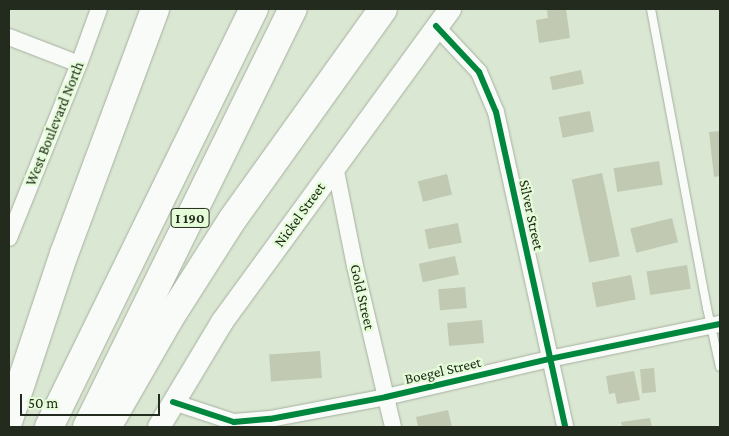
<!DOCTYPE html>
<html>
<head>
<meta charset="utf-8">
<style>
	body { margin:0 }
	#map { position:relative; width:729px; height:436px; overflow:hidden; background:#dae7d2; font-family:"Crimson Pro",serif }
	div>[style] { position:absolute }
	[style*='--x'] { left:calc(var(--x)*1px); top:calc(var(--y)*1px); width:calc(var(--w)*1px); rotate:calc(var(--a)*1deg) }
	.building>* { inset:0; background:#c1c9b2; transform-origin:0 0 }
	.roads { filter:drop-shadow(0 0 1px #a6b0a0) drop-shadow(0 0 1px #a6b0a0) }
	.lane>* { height:8px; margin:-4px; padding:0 4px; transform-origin:4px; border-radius:4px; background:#f9fbf8 }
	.street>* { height:16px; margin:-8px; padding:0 8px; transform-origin:8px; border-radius:8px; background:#f9fbf8 }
	.secondary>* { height:22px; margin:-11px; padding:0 11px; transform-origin:11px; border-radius:11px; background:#f9fbf8 }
	.highway>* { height:28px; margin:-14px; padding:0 14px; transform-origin:14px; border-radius:14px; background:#f9fbf8 }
	.cycleway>* { height:6px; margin:-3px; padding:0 3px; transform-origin:3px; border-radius:3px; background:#00873e }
	span { translate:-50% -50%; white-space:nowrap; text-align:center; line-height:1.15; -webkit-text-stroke:4.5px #e4fcd7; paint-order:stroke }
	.shield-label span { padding:1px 4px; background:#e4fcd7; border:1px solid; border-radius:4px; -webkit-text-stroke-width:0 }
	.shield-label { font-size:14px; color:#222b1d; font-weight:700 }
	.street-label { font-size:15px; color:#222b1d }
	.frame { position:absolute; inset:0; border:10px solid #222b1d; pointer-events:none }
	.scale { position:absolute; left:20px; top:394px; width:140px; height:22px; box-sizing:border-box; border:2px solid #222b1d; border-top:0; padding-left:6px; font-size:15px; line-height:18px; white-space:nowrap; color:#222b1d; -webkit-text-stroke:4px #e4fcd7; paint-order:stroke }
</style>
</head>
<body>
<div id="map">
	<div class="building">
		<div style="clip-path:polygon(566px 9px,570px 38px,539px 43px,536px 20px,548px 18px,547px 10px)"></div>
		<div style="left:581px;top:70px;width:14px;height:32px;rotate:78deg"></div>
		<div style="left:590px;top:111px;width:21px;height:32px;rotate:79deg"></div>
		<div style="clip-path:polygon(720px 131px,720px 176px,714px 177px,709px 132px)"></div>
		<div style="left:659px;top:161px;width:24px;height:46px;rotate:81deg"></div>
		<div style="left:602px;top:173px;width:85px;height:31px;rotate:78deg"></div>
		<div style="left:447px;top:174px;width:21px;height:30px;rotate:76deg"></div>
		<div style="left:672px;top:218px;width:25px;height:43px;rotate:76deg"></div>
		<div style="left:458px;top:223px;width:20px;height:34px;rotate:79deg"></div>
		<div style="left:455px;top:256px;width:19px;height:37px;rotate:78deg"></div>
		<div style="left:687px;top:265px;width:24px;height:41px;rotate:81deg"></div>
		<div style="left:631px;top:275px;width:25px;height:40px;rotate:79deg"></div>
		<div style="left:465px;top:287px;width:21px;height:27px;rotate:85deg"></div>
		<div style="left:482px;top:320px;width:23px;height:35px;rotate:85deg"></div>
		<div style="left:320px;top:351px;width:27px;height:51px;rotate:86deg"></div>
		<div style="left:654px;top:368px;width:24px;height:14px;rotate:85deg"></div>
		<div style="clip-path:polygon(634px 371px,640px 400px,617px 404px,615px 393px,609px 394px,606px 376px)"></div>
		<div style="clip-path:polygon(448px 410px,452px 427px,418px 427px,416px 417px)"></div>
		<div style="clip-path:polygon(650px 418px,652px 427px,622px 427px,621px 422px)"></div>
	</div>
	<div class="roads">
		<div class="lane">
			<div style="--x:651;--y:9;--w:304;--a:79.4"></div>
			<div style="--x:707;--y:308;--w:60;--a:77.6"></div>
		</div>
		<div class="street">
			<div style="--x:436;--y:26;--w:63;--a:46.9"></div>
			<div style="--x:479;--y:72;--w:43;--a:67"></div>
			<div style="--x:496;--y:112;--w:322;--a:77.6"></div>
			<div style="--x:9;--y:37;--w:75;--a:21.1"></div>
			<div style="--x:335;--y:166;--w:102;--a:78.7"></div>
			<div style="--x:355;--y:266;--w:165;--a:76.7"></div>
			<div style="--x:9;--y:238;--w:188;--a:-68.1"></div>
			<div style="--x:79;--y:64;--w:59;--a:-70"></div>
			<div style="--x:173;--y:402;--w:64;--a:18.2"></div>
			<div style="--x:234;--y:422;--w:36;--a:-5"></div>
			<div style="--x:270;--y:419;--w:118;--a:-10.7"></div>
			<div style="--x:386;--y:397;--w:167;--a:-13.1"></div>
			<div style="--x:549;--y:359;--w:175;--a:-11.6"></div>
		</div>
		<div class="secondary">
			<div style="--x:159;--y:427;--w:122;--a:-59"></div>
			<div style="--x:222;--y:322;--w:387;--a:-53.9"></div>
		</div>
		<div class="highway">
			<div style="--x:9;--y:419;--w:174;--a:-71.6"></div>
			<div style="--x:64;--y:254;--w:261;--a:-69.6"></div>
			<div style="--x:49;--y:427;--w:466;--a:-63.9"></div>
			<div style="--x:87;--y:427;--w:466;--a:-63.8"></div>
			<div style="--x:107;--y:427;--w:125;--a:-60.1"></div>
			<div style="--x:169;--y:319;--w:117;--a:-57.5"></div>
			<div style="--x:232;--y:220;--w:259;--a:-54.4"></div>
		</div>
	</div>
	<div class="cycleway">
		<div style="--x:436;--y:26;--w:63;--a:46.9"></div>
		<div style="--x:479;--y:72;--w:43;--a:67"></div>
		<div style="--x:496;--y:112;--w:322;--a:77.6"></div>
		<div style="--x:173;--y:402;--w:64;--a:18.2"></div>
		<div style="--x:234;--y:422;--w:36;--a:-5"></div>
		<div style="--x:270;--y:419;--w:118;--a:-10.7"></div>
		<div style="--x:386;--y:397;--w:167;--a:-13.1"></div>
		<div style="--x:549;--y:359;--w:175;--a:-11.6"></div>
	</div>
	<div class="shield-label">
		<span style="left:190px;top:218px">I 190</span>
	</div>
	<div class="street-label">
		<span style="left:55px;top:124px;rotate:-68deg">West Boulevard North</span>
		<span style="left:300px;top:215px;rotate:-54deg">Nickel Street</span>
		<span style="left:531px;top:215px;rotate:78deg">Silver Street</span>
		<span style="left:362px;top:297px;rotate:77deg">Gold Street</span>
		<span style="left:443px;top:371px;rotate:-13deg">Boegel Street</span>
	</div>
	<div class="frame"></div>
	<div class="scale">50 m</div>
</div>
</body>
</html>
